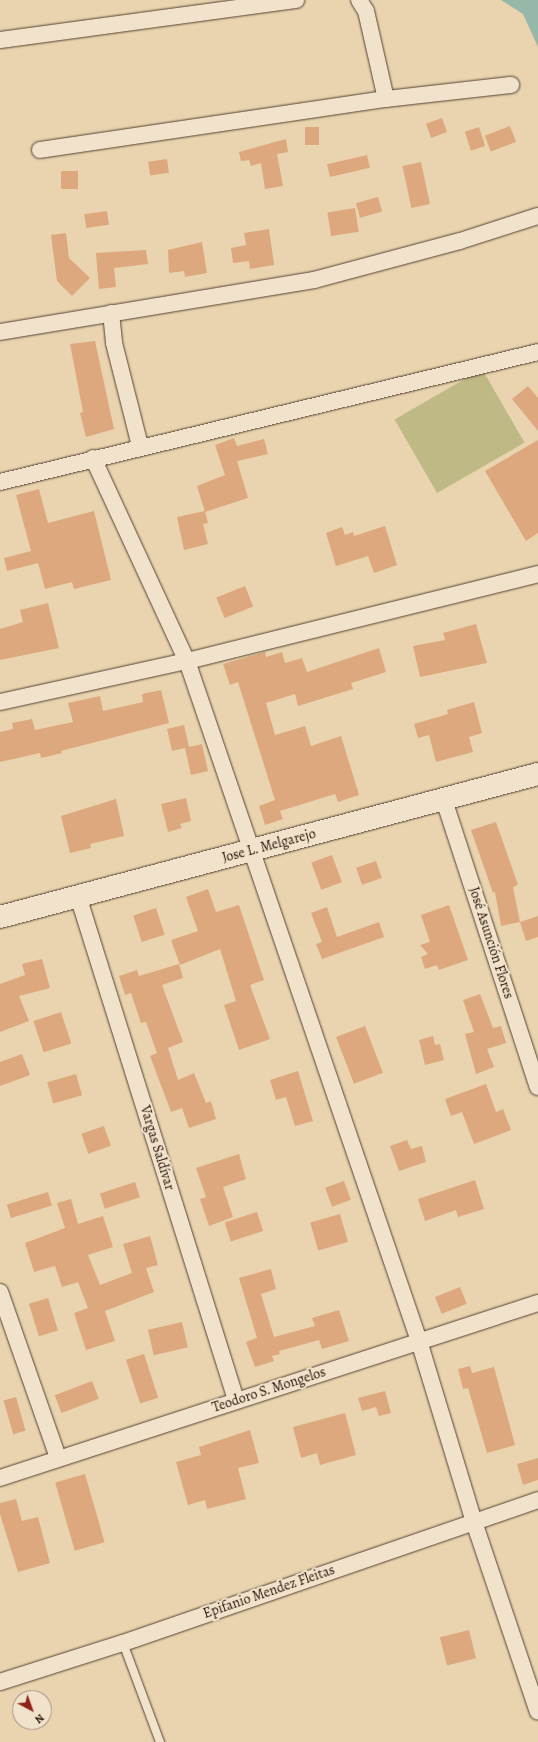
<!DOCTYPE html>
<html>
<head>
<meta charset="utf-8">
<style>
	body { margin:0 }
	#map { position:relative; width:538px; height:1742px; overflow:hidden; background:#e9d4af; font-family:Alegreya,serif }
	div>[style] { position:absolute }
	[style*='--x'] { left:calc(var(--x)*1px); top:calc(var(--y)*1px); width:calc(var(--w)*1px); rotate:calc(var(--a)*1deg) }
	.green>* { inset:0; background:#bfba85; transform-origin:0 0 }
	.water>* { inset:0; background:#97b8a8 }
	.building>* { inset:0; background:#dda87e; transform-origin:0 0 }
	.roads { filter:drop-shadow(0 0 1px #564131) drop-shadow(0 0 1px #564131) }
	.lane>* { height:8px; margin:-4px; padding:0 4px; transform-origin:4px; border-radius:4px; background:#f1e3cb }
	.street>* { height:16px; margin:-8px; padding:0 8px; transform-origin:8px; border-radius:8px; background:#f1e3cb }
	.secondary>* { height:22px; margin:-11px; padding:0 11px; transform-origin:11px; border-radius:11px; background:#f1e3cb }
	span { translate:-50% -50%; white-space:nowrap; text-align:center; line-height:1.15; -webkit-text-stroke:4px #f1e3cb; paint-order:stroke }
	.street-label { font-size:14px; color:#251007 }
	.north { position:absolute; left:12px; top:1690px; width:40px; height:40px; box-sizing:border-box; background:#f1e3cb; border:1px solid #9f8f7d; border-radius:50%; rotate:139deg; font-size:11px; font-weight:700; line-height:16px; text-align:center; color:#251007 }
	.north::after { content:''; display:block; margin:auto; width:14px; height:18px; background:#8f2418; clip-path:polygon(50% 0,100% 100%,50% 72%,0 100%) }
</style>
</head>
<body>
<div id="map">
	<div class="green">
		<div style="left:482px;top:369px;width:85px;height:101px;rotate:60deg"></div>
	</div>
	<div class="water">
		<div style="clip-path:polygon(501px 0,538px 0,538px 47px,523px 14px)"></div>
	</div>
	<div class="building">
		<div style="left:442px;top:118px;width:15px;height:17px;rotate:70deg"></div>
		<div style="left:510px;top:126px;width:17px;height:27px;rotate:69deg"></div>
		<div style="left:305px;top:127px;width:14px;height:18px"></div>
		<div style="left:479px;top:127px;width:20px;height:15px;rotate:72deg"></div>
		<div style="clip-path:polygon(286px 139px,288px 152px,277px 154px,283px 186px,265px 189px,261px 163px,251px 166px,249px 160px,241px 161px,239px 152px)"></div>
		<div style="left:367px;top:155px;width:13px;height:41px;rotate:77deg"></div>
		<div style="left:167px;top:159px;width:14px;height:19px;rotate:82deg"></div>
		<div style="left:421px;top:162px;width:43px;height:19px;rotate:78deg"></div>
		<div style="left:61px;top:171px;width:17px;height:18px"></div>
		<div style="left:378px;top:197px;width:15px;height:23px;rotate:74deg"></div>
		<div style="left:355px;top:208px;width:24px;height:28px;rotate:81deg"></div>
		<div style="left:107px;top:211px;width:14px;height:23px;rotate:82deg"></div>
		<div style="clip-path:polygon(269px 229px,274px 265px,250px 269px,249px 261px,233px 263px,231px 248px,246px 245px,244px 233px)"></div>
		<div style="clip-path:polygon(66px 233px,69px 258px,90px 278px,72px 296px,57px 281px,51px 235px)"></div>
		<div style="clip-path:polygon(202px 242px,207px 273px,185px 277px,184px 271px,169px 273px,168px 250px)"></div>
		<div style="clip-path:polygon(146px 250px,148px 264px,114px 268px,116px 287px,99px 289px,96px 253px)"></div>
		<div style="clip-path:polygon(95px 341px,114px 429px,86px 437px,80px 413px,83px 412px,70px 344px)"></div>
		<div style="clip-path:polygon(528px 386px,538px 398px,538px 431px,512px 399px)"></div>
		<div style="clip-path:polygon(234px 438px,237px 446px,264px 439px,268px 454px,237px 461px,248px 498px,205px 512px,197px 486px,225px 475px,215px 445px)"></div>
		<div style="clip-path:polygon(538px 440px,538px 533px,526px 541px,485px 471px)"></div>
		<div style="clip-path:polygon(39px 489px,48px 523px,94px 511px,111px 580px,74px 589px,72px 582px,45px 589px,38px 563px,7px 571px,4px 558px,31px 551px,16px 495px)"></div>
		<div style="clip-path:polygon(205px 511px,208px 523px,203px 524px,208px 544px,184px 550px,177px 517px)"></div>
		<div style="clip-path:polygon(385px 526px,397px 565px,374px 573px,368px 556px,336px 566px,326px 533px,342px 527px,345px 535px,353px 532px,354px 536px)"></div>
		<div style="left:245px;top:586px;width:22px;height:31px;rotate:68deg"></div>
		<div style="clip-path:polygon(48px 603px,59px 648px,0 660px,0 629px,23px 622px,20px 610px)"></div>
		<div style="clip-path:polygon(476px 624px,487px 663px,420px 677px,413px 646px,445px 640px,443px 633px)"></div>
		<div style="clip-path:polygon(379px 648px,386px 672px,351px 683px,353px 689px,298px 706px,295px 694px,266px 703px,275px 735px,305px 726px,311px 746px,341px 736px,359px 795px,338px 802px,335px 794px,280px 811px,283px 819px,265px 825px,259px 806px,275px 800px,238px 682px,230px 685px,223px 664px,265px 652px,266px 657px,282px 652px,285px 663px,302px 658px,307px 672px)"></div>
		<div style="clip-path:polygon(161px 690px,169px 723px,61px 751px,62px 753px,41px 758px,40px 753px,0 762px,0 732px,13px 729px,12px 723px,32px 719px,35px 730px,73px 722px,68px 703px,100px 696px,103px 711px,143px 702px,142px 694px)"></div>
		<div style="clip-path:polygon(474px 702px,482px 733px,469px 737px,473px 752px,436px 762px,429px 735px,418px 738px,414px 724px,448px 714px,447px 710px)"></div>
		<div style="clip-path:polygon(184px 725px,189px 747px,202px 744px,208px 771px,191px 775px,185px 748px,172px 751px,167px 729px)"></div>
		<div style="clip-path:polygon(186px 798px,191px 821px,180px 824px,182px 828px,168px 832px,161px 804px)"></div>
		<div style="clip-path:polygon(116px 799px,124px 836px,90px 844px,91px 848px,70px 853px,61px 816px)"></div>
		<div style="clip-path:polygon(496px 822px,518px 885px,513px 887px,520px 922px,501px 926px,495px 892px,493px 893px,471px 830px)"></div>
		<div style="left:332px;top:855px;width:29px;height:22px;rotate:70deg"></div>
		<div style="left:376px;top:861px;width:18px;height:21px;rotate:71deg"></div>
		<div style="clip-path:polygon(208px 889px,216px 912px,239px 905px,264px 980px,250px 985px,270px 1039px,239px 1050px,224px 1005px,236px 1001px,220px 949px,180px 965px,171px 940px,198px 931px,186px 897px)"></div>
		<div style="clip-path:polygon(449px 905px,468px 960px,439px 970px,437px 965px,425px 969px,421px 957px,428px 954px,420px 945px,430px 942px,421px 915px)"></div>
		<div style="clip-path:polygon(327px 907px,337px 937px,379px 922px,384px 937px,322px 959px,316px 944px,322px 942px,311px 913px)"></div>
		<div style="left:156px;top:908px;width:28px;height:24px;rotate:72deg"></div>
		<div style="clip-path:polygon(538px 916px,538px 937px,526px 941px,520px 922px)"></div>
		<div style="clip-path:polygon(42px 959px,50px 988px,19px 996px,29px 1021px,0 1032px,0 984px,25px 975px,22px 964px)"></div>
		<div style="clip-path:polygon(179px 964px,183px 978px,162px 985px,183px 1042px,168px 1048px,178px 1080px,194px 1073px,206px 1103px,211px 1101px,216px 1119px,189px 1128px,182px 1108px,171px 1112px,150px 1056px,157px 1053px,146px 1022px,141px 1023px,131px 993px,125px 995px,119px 976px,137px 970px,139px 976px)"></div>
		<div style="clip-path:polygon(480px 994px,493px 1028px,501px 1026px,506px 1043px,487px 1049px,494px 1067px,476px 1074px,465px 1034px,474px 1032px,463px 1000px)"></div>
		<div style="left:61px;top:1012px;width:33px;height:29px;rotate:72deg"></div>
		<div style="left:365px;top:1026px;width:50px;height:31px;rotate:69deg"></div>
		<div style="clip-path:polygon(433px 1036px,435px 1045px,440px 1044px,444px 1060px,425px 1065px,419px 1040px)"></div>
		<div style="clip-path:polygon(22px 1054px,30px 1075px,0 1086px,0 1062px)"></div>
		<div style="clip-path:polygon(298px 1071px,313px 1121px,295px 1126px,286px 1097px,276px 1100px,270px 1080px)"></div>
		<div style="left:76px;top:1074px;width:22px;height:30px;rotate:74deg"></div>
		<div style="clip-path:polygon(486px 1084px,496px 1112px,503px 1109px,511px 1130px,474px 1144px,462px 1112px,451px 1116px,445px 1099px)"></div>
		<div style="left:104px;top:1126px;width:21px;height:24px;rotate:71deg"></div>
		<div style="clip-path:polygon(407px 1140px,411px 1149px,422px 1146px,426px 1162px,399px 1171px,390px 1146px)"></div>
		<div style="clip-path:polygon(239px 1154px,246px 1179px,223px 1187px,233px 1217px,209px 1226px,200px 1199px,206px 1197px,196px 1168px)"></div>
		<div style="clip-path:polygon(475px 1180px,484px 1209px,458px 1217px,456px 1210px,425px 1221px,418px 1199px)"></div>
		<div style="left:344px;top:1181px;width:20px;height:20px;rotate:70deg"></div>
		<div style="left:135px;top:1182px;width:16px;height:37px;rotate:72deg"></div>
		<div style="left:48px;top:1192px;width:14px;height:43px;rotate:73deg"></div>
		<div style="clip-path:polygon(71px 1199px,78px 1224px,103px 1216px,113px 1247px,88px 1255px,100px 1285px,132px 1273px,123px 1244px,150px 1236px,158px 1265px,146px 1268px,154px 1292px,105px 1311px,115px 1341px,86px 1350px,74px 1313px,88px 1308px,78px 1282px,62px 1287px,55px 1266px,34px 1272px,25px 1243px,65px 1228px,57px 1203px)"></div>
		<div style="left:257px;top:1212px;width:20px;height:34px;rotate:72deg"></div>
		<div style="left:340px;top:1214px;width:29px;height:31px;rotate:74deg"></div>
		<div style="clip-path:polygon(271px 1269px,276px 1289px,261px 1294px,274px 1337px,315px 1326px,312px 1318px,339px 1310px,349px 1341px,322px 1349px,319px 1340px,279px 1351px,280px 1354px,272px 1356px,274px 1361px,255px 1367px,246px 1342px,257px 1338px,239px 1278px)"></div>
		<div style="left:460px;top:1287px;width:18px;height:27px;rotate:68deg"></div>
		<div style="left:48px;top:1298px;width:34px;height:20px;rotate:73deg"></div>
		<div style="left:182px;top:1322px;width:26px;height:35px;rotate:77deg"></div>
		<div style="left:144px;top:1354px;width:46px;height:19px;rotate:72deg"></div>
		<div style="clip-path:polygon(470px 1366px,472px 1373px,494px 1367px,515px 1445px,487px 1453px,468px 1388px,463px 1389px,458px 1369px)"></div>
		<div style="left:92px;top:1381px;width:19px;height:40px;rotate:69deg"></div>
		<div style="clip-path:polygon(385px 1391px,391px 1413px,379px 1416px,376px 1407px,362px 1411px,358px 1398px)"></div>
		<div style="left:16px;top:1397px;width:35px;height:13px;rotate:74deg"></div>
		<div style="clip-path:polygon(345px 1413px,356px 1455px,320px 1465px,317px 1453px,301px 1458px,293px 1427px)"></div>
		<div style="clip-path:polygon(250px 1430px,259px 1463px,238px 1468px,246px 1499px,207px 1509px,205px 1500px,188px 1505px,176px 1462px,201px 1455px,199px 1447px)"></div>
		<div style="clip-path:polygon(538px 1458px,538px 1480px,523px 1485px,517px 1464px)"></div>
		<div style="left:85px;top:1474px;width:71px;height:31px;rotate:74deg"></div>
		<div style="clip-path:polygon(16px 1499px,22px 1521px,38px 1517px,50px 1563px,18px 1572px,0 1514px,0 1503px)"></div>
		<div style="left:469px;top:1630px;width:29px;height:30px;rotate:76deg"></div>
	</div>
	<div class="roads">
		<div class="lane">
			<div style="--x:123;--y:1643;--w:106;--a:69.5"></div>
		</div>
		<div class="street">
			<div style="--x:359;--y:0;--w:13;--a:58"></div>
			<div style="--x:366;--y:11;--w:90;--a:77.2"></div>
			<div style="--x:0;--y:40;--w:299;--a:-7.7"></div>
			<div style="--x:40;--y:150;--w:350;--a:-8.4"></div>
			<div style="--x:386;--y:99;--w:126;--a:-6.4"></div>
			<div style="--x:111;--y:313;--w:30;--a:84"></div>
			<div style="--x:114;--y:343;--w:106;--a:75.8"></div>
			<div style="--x:0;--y:332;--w:318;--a:-9.4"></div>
			<div style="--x:314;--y:280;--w:151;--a:-15"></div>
			<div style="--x:460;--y:241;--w:82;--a:-17.8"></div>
			<div style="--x:93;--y:458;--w:224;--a:65.2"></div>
			<div style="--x:187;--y:661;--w:718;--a:71.16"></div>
			<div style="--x:419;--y:1341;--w:189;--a:73.1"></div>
			<div style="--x:474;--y:1522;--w:200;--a:71.4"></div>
			<div style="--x:0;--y:482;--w:553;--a:-13.58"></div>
			<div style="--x:0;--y:702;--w:191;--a:-12.4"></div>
			<div style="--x:187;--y:661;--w:362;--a:-13.9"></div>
			<div style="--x:444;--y:800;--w:302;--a:71.9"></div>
			<div style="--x:78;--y:896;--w:528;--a:72.59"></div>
			<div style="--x:0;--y:1292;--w:176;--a:70.7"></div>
			<div style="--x:0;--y:1478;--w:566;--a:-18.02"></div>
			<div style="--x:0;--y:1682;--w:129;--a:-17.6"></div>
			<div style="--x:123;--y:1643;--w:439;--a:-19"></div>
		</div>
		<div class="secondary">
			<div style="--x:0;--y:917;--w:557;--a:-14.89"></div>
		</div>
	</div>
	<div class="street-label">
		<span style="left:269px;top:846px;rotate:-15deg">Jose L. Melgarejo</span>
		<span style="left:491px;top:943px;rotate:72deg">José Asunción Flores</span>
		<span style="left:157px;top:1148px;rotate:73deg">Vargas Saldívar</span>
		<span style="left:269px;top:1390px;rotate:-18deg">Teodoro S. Mongelos</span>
		<span style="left:269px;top:1592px;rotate:-19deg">Epifanio Mendez Fleitas</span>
	</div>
	<div class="north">N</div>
</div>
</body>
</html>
